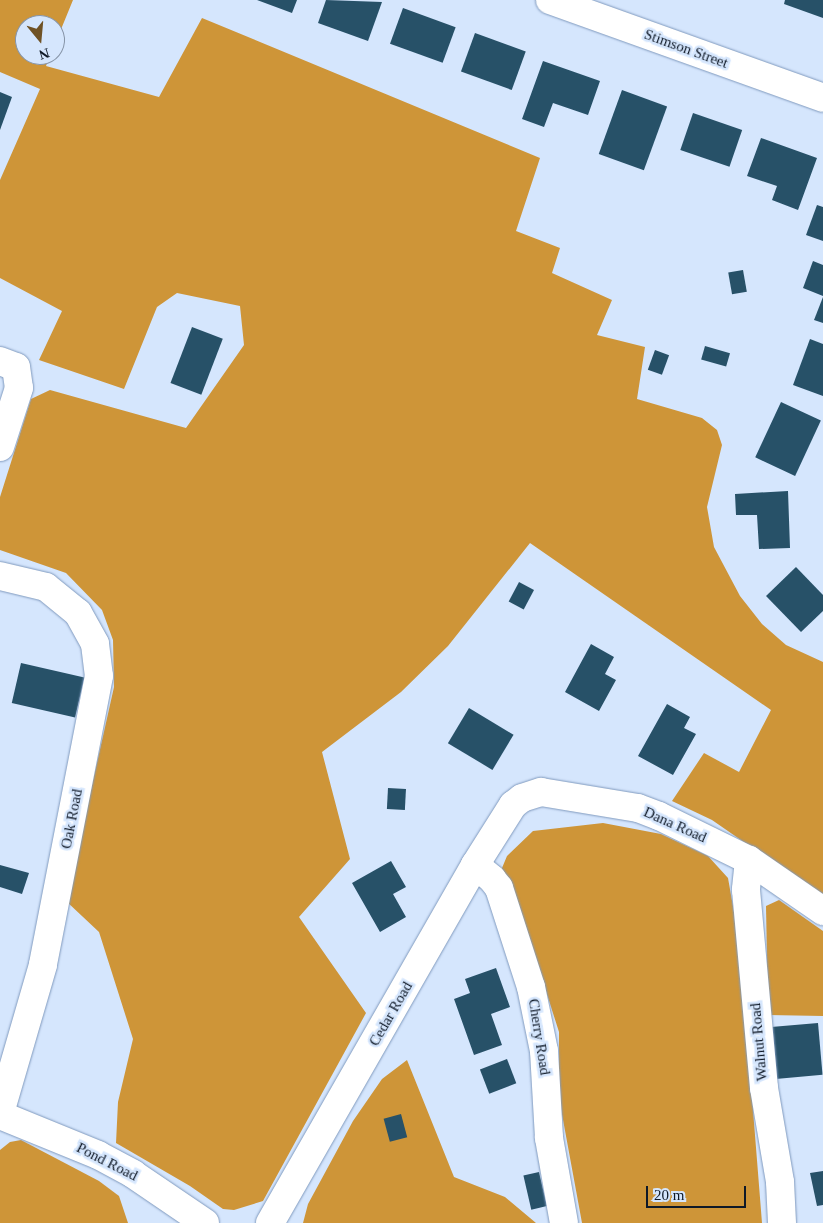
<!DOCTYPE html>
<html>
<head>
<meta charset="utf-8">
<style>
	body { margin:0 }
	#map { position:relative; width:823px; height:1223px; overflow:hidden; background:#d5e6fd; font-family:"Times New Roman",serif }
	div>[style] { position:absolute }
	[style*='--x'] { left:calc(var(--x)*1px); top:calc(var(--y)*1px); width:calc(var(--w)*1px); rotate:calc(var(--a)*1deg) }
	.forest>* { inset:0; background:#ce9538 }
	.building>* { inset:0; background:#275168; transform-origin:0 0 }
	.roads { filter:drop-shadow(0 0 1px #809abe) drop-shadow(0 0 1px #809abe) }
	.minor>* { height:28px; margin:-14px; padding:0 14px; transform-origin:14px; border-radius:14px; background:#fff }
	.tertiary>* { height:28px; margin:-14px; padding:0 14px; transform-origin:14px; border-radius:14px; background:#fff }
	span { translate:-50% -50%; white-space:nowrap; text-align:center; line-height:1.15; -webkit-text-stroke:5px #d5e6fd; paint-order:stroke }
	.street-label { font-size:15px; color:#0f1927 }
	.north { position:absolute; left:15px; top:15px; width:50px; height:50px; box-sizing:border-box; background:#d5e6fd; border:1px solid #8694a7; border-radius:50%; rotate:163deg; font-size:14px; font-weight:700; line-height:20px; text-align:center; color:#0f1927 }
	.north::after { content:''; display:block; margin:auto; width:18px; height:22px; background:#6f5225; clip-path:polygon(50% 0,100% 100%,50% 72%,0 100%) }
	.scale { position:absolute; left:646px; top:1186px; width:100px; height:22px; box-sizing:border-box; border:2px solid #0f1927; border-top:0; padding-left:6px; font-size:15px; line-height:18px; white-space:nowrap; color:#0f1927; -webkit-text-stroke:4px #d5e6fd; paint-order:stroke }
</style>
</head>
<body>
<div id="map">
	<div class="forest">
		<div style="clip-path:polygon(0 0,73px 0,55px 44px,55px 25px,25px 25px,25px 55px,50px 55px,46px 66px,159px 97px,202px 18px,540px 158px,516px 231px,560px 248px,552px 273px,612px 300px,597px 335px,645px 347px,637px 399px,702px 418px,717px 430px,722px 445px,707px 507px,714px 547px,740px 596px,762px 624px,786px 645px,823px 662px,823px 897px,712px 820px,672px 801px,704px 753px,739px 772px,771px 710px,530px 543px,448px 646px,401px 692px,322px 752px,350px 859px,299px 917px,366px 1013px,263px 1201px,234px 1210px,223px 1209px,190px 1186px,116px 1143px,118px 1102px,133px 1039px,99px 932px,66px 901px,114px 687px,113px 640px,102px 610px,66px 573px,0 550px,0 497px,31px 399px,50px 390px,186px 428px,244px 345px,240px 306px,177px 293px,157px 307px,124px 389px,39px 360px,62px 311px,0 278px,0 180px,40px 89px,0 72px)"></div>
		<div style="clip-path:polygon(603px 823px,661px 834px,708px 856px,728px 878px,734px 912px,746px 1022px,762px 1223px,582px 1223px,559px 1098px,559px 1032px,531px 944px,503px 881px,502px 868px,507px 856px,533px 831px)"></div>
		<div style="clip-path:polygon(779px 900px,823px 931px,823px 1016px,768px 1015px,766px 906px)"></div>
		<div style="clip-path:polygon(407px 1060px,454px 1177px,505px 1197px,536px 1223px,303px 1223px,308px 1204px,353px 1121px,382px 1079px)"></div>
		<div style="clip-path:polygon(21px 1140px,99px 1181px,119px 1196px,128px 1223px,0 1223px,0 1150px,10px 1142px)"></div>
	</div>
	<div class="building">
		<div style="clip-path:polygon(257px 0,297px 0,292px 13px)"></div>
		<div style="clip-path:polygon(326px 0,382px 2px,368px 41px,318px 23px)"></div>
		<div style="clip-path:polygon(785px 0,823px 0,823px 18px,784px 4px)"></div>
		<div style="left:403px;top:8px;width:56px;height:38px;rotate:20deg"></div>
		<div style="left:475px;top:33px;width:54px;height:41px;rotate:20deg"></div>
		<div style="clip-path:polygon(543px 61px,600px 81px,588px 115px,553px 103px,544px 127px,522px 119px)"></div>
		<div style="left:622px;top:90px;width:48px;height:68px;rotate:20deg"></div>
		<div style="clip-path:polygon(0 92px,12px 97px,0 130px)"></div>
		<div style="left:693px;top:113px;width:52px;height:39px;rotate:19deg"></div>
		<div style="clip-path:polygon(761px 138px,817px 158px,798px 210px,772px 200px,777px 186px,747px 176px)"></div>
		<div style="clip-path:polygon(817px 205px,823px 207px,823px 241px,806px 235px)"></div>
		<div style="clip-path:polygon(813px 261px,823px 265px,823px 296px,803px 288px)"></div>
		<div style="left:743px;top:270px;width:22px;height:15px;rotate:80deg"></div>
		<div style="clip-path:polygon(823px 297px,823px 323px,814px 320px)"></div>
		<div style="left:192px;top:327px;width:33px;height:60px;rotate:21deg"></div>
		<div style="clip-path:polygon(810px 339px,823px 344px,823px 396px,793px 385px)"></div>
		<div style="left:705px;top:346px;width:26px;height:14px;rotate:16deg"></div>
		<div style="left:655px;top:350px;width:15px;height:21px;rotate:20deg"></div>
		<div style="left:781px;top:402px;width:44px;height:61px;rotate:25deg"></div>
		<div style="clip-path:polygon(788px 491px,790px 548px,759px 549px,757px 515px,736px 515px,735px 494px)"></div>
		<div style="clip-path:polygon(796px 567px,823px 595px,823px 611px,801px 632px,766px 596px)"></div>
		<div style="left:519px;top:582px;width:17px;height:22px;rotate:28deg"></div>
		<div style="clip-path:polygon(591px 644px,614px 657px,605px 674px,616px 680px,599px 711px,565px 692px)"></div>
		<div style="left:21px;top:663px;width:65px;height:41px;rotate:13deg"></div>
		<div style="clip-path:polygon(667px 704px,690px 717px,684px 728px,696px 734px,673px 775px,638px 756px)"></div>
		<div style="left:469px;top:708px;width:52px;height:41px;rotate:31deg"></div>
		<div style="left:388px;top:788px;width:18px;height:21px;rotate:3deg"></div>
		<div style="clip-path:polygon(391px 861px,406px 887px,393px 894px,406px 917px,380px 932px,352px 883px)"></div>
		<div style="clip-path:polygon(0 865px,29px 873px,22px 894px,0 887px)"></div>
		<div style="clip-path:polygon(496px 968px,510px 1007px,491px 1014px,502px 1045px,474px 1055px,454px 999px,470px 993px,465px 979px)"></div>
		<div style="left:818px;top:1023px;width:52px;height:47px;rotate:85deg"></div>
		<div style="left:507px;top:1059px;width:26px;height:29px;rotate:69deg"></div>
		<div style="left:401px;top:1114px;width:24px;height:18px;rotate:75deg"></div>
		<div style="clip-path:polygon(823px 1171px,823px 1205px,817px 1206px,810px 1173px)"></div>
		<div style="left:539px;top:1172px;width:35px;height:16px;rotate:77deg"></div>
	</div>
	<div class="roads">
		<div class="minor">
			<div style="--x:0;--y:361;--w:17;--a:21"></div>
			<div style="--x:16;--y:367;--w:21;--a:82"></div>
			<div style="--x:19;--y:388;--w:62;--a:107.9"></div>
			<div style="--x:0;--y:576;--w:47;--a:13.4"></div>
			<div style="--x:46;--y:587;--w:41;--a:39.1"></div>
			<div style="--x:78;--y:613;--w:35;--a:61"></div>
			<div style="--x:95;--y:644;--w:32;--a:83"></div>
			<div style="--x:99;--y:676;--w:294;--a:101"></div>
			<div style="--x:43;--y:965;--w:154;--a:106.2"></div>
			<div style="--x:749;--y:860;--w:30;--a:96"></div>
			<div style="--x:746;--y:890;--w:199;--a:84.8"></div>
			<div style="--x:764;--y:1088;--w:95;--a:80.3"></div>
			<div style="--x:780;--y:1182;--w:41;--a:87.2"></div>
			<div style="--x:475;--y:865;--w:22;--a:39"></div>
			<div style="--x:492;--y:879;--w:11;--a:52"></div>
			<div style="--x:499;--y:888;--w:104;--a:72.1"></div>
			<div style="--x:531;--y:987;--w:65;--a:78.5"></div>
			<div style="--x:544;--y:1051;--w:87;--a:86.7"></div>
			<div style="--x:549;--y:1138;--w:86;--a:80"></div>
			<div style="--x:0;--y:1115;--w:106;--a:22.2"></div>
			<div style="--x:98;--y:1155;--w:40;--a:28"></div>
			<div style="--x:133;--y:1174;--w:87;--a:34.2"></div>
			<div style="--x:270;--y:1223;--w:413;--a:-60.2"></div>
			<div style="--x:475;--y:865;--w:71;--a:-57.7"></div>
			<div style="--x:513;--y:805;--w:11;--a:-38"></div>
			<div style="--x:522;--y:798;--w:20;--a:-18"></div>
			<div style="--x:541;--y:792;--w:98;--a:9.4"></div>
			<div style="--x:638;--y:808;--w:22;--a:21"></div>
			<div style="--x:659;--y:816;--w:100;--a:26.1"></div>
			<div style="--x:749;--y:860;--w:90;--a:34.6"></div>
		</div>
		<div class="tertiary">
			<div style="--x:550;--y:0;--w:290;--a:19.7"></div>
		</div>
	</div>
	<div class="street-label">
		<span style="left:686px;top:49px;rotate:20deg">Stimson Street</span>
		<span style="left:72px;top:819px;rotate:-79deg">Oak Road</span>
		<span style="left:675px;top:825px;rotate:24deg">Dana Road</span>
		<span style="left:391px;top:1014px;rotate:-60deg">Cedar Road</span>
		<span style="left:539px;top:1037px;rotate:81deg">Cherry Road</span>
		<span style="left:759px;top:1042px;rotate:-95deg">Walnut Road</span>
		<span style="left:107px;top:1162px;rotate:27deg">Pond Road</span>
	</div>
	<div class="north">N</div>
	<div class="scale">20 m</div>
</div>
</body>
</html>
